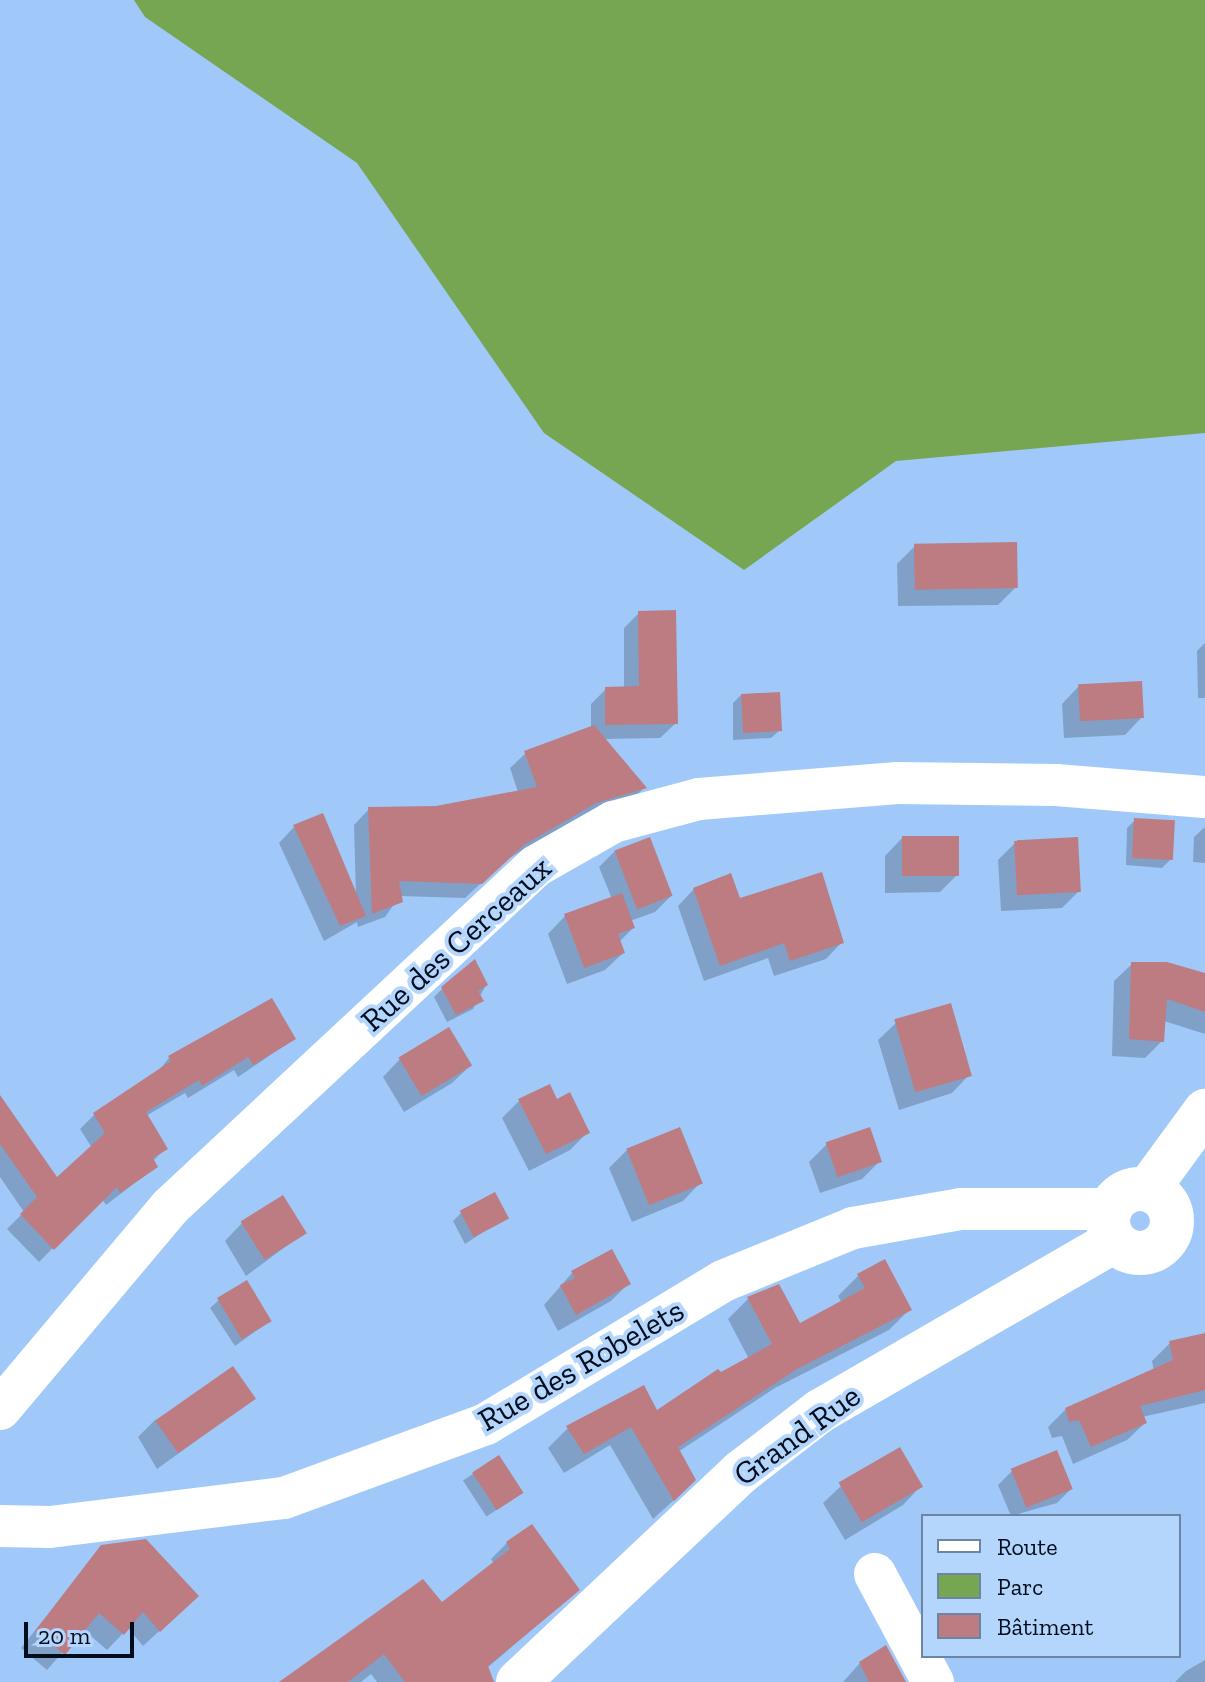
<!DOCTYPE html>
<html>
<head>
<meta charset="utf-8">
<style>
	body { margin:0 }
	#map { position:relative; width:1205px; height:1682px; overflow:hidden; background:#a0c9f9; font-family:"Zilla Slab",serif }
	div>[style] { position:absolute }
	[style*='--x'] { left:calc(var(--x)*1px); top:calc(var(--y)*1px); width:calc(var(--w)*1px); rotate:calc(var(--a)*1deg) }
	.green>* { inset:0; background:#76a651 }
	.shadow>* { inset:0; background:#0003; transform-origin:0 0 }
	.building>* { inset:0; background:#bd7c82; transform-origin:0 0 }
	.minor>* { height:42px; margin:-21px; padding:0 21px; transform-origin:21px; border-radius:21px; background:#fff }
	.tertiary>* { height:44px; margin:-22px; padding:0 22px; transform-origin:22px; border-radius:22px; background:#fff }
	.tertiary>.ring { margin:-22px; padding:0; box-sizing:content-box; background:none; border:44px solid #fff; border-radius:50% }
	span { translate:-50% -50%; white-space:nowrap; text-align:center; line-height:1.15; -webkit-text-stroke:8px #b4d5fc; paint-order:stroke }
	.street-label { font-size:32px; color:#010c1c }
	.legend { position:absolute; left:921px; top:1514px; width:260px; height:144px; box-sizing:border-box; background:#b4d5fc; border:2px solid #6c85a2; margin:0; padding:10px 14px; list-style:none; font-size:24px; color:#010c1c }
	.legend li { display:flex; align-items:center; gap:16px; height:40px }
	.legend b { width:40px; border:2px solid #6c85a2 }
	.scale { position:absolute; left:24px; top:1622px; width:110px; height:36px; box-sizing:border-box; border:4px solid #010c1c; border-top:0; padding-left:10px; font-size:24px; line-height:28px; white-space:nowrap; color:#010c1c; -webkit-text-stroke:6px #b4d5fc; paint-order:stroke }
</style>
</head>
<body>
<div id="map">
	<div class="green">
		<div style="clip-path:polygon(134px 0,1205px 0,1205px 433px,896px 461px,744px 570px,544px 433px,357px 163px,145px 17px)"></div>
	</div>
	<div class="shadow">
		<div style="clip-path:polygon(915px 546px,1016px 587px,998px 605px,898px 606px,897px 564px)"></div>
		<div style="clip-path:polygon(639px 613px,676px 723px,660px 738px,603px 739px,644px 788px,629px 803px,578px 818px,506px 860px,465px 898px,400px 896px,385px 917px,358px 927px,357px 922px,324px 941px,279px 843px,294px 827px,356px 896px,354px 825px,369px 809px,436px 808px,518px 792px,510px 768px,526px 753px,591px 728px,591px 704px,606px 689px,624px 689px,624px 628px)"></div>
		<div style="clip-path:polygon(1205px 643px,1205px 698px,1198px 698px,1197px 651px)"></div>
		<div style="clip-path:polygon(1079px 686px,1142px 717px,1125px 735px,1064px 738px,1062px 704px)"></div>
		<div style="clip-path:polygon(741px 695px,780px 730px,771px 738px,733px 740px,733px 703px)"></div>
		<div style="clip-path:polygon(1135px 820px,1171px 859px,1162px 868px,1126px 865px,1127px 828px)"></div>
		<div style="clip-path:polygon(1205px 827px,1205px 863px,1193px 862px,1194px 837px)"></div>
		<div style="clip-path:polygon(902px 838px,958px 874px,940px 892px,885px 893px,885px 856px)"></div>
		<div style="clip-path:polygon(1015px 843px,1079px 891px,1062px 908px,1001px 911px,998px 860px)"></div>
		<div style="clip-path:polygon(615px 851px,671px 896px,655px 912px,630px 921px,633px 928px,619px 942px,623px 953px,605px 970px,567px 984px,548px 934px,565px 916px,612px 899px,599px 867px)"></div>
		<div style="clip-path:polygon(694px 889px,739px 900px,842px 942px,826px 959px,774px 976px,768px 958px,704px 981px,678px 906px)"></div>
		<div style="clip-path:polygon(1132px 964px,1205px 975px,1205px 1034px,1164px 1021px,1162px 1041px,1145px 1058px,1112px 1056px,1114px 981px)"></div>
		<div style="clip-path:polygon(486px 985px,473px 1009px,447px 1022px,434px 997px,443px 988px)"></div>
		<div style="clip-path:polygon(271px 1001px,294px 1039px,238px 1077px,234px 1070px,188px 1098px,185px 1093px,146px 1116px,166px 1148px,153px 1161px,156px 1167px,106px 1205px,102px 1199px,39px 1262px,7px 1229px,24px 1212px,0 1177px,0 1121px,57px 1181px,92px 1148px,80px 1129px,94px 1115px,156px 1074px,169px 1058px)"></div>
		<div style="clip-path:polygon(896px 1023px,969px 1075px,952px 1093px,899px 1110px,878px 1040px)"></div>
		<div style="clip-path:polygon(400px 1059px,470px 1066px,452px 1083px,404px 1112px,383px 1077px)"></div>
		<div style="clip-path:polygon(519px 1101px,556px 1102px,587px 1133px,570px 1150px,529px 1171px,502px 1118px)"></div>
		<div style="clip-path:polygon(827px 1144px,879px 1162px,862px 1179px,820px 1193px,809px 1162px)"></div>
		<div style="clip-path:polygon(627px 1150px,700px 1183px,683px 1201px,632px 1222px,609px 1168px)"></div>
		<div style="clip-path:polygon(461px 1213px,506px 1217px,465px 1244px,453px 1221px)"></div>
		<div style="clip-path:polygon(242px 1223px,304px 1233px,246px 1276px,225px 1241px)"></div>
		<div style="clip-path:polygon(572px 1273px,628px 1284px,611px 1301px,558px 1331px,544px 1305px)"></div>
		<div style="clip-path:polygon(858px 1276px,909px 1310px,889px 1330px,775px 1388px,678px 1452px,674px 1500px,653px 1519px,610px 1445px,564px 1473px,548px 1448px,568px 1428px,657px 1412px,749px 1359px,728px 1319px,748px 1299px,778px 1287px,799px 1326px,842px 1303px,838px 1296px)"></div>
		<div style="clip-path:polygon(219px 1300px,270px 1321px,235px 1346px,210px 1308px)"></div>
		<div style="clip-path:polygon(1205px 1335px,1205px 1403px,1142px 1417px,1145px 1423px,1127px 1440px,1073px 1464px,1062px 1436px,1052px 1438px,1048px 1427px,1066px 1409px,1154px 1371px,1152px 1361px,1170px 1343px)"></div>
		<div style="clip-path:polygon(254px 1399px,157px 1469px,138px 1437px,155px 1420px)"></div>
		<div style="left:499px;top:1457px;width:43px;height:43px;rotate:57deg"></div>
		<div style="clip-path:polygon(1012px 1471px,1071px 1489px,1057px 1503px,1011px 1516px,998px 1485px)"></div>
		<div style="clip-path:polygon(841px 1486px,920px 1487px,903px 1505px,845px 1540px,823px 1503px)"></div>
		<div style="clip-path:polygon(507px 1543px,561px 1605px,487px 1668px,487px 1682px,377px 1682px,371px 1674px,361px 1682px,283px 1682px,423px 1582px,441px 1605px,494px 1564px,491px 1559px)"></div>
		<div style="clip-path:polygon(102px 1547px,180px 1612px,143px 1646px,128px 1628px,107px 1650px,83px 1629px,47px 1670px,21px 1648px)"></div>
		<div style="clip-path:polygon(1205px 1660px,1205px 1682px,1175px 1682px,1186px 1671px)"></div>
		<div style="clip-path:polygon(860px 1663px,905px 1682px,843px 1682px)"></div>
	</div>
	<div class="building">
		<div style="left:1017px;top:542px;width:46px;height:103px;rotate:89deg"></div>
		<div style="clip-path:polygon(676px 610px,678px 724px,605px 725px,605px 687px,639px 686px,638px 611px)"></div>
		<div style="left:1142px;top:681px;width:37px;height:64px;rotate:87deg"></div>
		<div style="left:780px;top:692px;width:39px;height:39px;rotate:87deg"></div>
		<div style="clip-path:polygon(594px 725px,647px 788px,596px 803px,524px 845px,482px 884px,399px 881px,403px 902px,372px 914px,368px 807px,436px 806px,537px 787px,524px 751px)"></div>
		<div style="clip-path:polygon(323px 813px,366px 916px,340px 926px,293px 825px)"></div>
		<div style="left:1134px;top:818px;width:41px;height:40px;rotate:3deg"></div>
		<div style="left:902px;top:836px;width:57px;height:40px"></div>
		<div style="left:650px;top:837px;width:63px;height:38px;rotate:69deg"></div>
		<div style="left:1078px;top:837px;width:55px;height:64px;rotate:87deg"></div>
		<div style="clip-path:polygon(822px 872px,844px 943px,790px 961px,784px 943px,720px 966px,693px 888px,731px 873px,740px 898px)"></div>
		<div style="clip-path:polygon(622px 893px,635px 928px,618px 934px,625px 953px,584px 968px,564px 914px)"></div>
		<div style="clip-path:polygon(475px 959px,488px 985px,478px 991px,484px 1001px,456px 1015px,441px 987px)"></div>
		<div style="clip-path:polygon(1131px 962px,1167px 962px,1205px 973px,1205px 1012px,1167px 999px,1164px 1042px,1129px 1039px)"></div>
		<div style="clip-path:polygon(272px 998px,296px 1039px,253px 1065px,248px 1057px,202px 1086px,199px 1080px,146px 1112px,168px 1149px,153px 1158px,158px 1167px,120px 1193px,117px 1187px,54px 1250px,20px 1214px,37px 1197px,0 1144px,0 1095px,57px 1177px,105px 1133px,93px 1113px,171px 1061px,168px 1056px)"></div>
		<div style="left:951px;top:1003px;width:76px;height:59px;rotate:74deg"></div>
		<div style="left:449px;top:1027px;width:45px;height:59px;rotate:59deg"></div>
		<div style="clip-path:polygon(550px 1084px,557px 1099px,570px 1092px,590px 1133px,546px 1154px,518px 1099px)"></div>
		<div style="left:680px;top:1127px;width:61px;height:58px;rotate:68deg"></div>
		<div style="left:870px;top:1127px;width:37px;height:47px;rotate:71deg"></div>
		<div style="left:495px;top:1192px;width:30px;height:40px;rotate:62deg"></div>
		<div style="left:283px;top:1195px;width:45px;height:50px;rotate:58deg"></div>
		<div style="clip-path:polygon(612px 1249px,631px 1284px,576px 1315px,560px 1285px,575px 1278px,571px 1271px)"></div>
		<div style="clip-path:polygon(885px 1259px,912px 1310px,797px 1369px,678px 1447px,696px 1480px,674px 1501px,631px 1427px,584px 1454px,566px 1426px,644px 1385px,657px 1410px,718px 1369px,721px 1372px,772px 1344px,747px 1297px,779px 1284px,800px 1323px,865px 1288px,857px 1274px)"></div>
		<div style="left:247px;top:1280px;width:48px;height:35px;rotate:59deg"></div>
		<div style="clip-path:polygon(1205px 1333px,1205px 1390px,1140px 1406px,1147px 1423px,1091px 1447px,1079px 1420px,1069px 1422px,1065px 1408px,1173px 1360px,1169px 1341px)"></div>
		<div style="left:233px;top:1366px;width:40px;height:95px;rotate:55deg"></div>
		<div style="left:900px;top:1447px;width:46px;height:71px;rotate:60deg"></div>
		<div style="left:1057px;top:1450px;width:42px;height:50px;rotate:68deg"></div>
		<div style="left:499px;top:1455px;width:45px;height:32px;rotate:57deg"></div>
		<div style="clip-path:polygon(532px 1524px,580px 1590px,488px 1666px,494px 1682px,405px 1682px,384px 1654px,348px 1682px,279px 1682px,423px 1579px,442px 1602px,510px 1549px,506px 1542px)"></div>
		<div style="clip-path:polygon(146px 1539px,199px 1596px,160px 1632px,143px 1612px,124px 1635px,99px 1613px,65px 1655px,35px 1631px,101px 1545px)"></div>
		<div style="clip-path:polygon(886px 1645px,906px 1682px,869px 1682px,859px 1662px)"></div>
	</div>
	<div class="minor">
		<div style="--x:0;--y:1409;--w:264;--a:-49.9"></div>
		<div style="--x:170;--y:1207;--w:500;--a:-42.97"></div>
		<div style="--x:536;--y:866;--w:89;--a:-29.7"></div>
		<div style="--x:613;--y:822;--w:89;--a:-15"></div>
		<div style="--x:699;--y:799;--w:199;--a:-4.6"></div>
		<div style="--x:897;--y:783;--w:159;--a:0.7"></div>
		<div style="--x:1056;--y:785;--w:149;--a:4.6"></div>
		<div style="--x:0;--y:1526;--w:50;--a:1.1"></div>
		<div style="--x:50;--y:1527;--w:236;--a:-7.1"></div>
		<div style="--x:284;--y:1498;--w:215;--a:-20.1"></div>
		<div style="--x:486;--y:1424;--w:277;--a:-31.1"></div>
		<div style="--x:723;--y:1281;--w:140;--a:-22.2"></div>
		<div style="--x:853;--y:1228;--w:110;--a:-10"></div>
		<div style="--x:961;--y:1209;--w:149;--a:0"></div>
		<div style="--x:875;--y:1574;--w:123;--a:61.8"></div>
	</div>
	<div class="tertiary">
		<div class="ring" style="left:1108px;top:1189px;width:20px;height:20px"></div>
		<div style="--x:1148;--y:1189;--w:97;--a:-53.8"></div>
		<div style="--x:518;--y:1682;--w:306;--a:-43.3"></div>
		<div style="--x:741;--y:1472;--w:100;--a:-37.7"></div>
		<div style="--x:820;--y:1411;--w:340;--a:-30"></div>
	</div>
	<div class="street-label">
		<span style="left:456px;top:944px;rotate:-42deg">Rue des Cerceaux</span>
		<span style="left:581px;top:1365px;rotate:-30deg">Rue des Robelets</span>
		<span style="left:797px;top:1435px;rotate:-36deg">Grand Rue</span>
	</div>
	<ul class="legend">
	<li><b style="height:10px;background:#fff"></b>Route</li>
	<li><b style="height:22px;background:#76a651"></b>Parc</li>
	<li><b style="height:22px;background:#bd7c82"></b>Bâtiment</li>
	</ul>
	<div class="scale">20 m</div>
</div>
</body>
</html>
